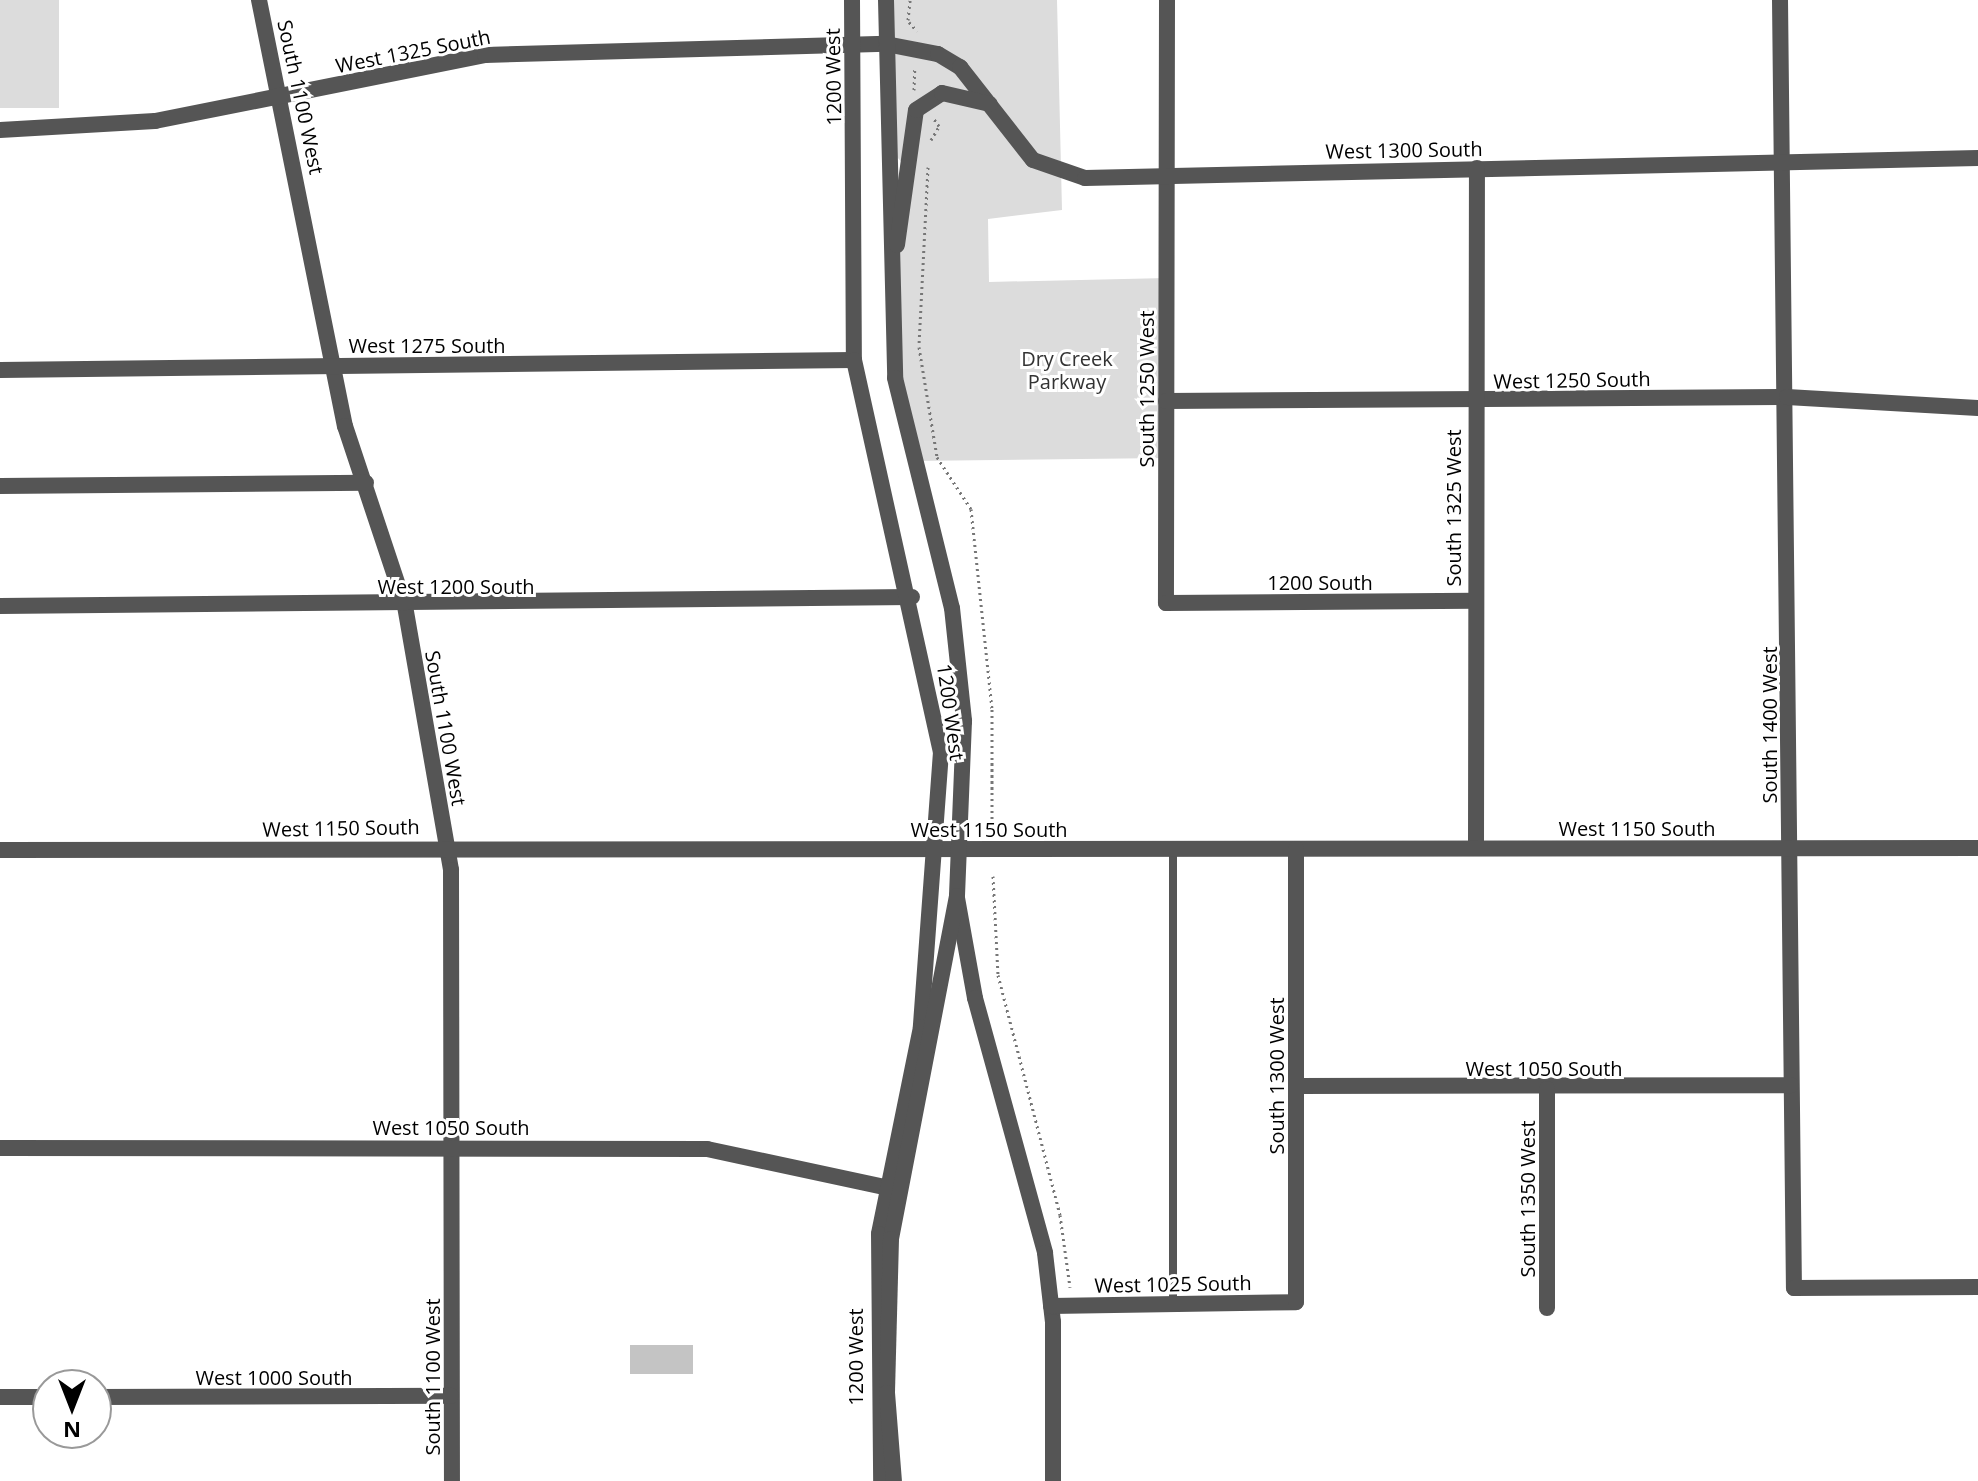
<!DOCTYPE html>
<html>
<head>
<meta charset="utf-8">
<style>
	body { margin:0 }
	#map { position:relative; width:1978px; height:1481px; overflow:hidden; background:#fff; font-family:"Open Sans",sans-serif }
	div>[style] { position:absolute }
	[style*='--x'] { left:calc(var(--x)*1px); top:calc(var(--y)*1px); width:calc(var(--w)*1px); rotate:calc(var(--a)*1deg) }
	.green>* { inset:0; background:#dcdcdc; transform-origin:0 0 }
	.building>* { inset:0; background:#c4c4c4; transform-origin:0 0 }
	.path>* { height:3px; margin-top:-1.5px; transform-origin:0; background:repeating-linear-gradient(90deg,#777 0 2px,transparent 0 6px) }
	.service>* { height:8px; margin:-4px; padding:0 4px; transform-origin:4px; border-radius:4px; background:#555 }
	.minor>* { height:16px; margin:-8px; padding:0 8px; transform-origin:8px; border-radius:8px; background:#555 }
	.tertiary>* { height:16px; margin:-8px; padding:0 8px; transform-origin:8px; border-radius:8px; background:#555 }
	span { translate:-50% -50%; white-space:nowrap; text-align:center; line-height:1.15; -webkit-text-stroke:6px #fff; paint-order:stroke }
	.street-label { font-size:20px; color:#000 }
	.park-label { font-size:20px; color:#333 }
	.north { position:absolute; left:32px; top:1369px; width:80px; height:80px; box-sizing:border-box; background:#fff; border:2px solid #999; border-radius:50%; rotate:180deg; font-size:22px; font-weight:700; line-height:32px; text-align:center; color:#000 }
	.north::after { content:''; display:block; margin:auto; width:28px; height:36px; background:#000; clip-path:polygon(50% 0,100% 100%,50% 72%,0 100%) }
</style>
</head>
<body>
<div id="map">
	<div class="green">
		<div style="left:0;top:0;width:59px;height:108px"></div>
		<div style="clip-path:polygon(886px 0,1057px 0,1062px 210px,988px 219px,989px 282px,1167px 278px,1166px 458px,912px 461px,893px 332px,907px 168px,887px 146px)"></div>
	</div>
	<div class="building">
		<div style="left:693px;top:1345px;width:29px;height:63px;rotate:90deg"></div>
	</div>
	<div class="path">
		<div style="--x:908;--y:20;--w:20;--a:-84"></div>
		<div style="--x:909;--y:22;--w:12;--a:48"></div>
		<div style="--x:914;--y:90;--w:23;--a:-88"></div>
		<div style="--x:931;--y:140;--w:16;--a:-60"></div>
		<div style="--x:939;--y:126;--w:9;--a:-126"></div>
		<div style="--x:928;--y:167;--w:180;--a:92.9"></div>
		<div style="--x:919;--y:347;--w:111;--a:80.7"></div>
		<div style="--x:937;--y:457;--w:62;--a:56.8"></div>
		<div style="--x:971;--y:509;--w:201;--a:84"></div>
		<div style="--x:992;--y:709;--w:116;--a:90"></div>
		<div style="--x:993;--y:876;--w:99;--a:87.1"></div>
		<div style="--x:998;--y:975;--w:248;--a:75.5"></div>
		<div style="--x:1060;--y:1215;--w:73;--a:82.1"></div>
	</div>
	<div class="service">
		<div style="--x:1173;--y:1303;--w:454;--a:-90"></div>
	</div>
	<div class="minor">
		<div style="--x:259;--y:0;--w:435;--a:78.6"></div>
		<div style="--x:345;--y:426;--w:190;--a:71.6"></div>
		<div style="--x:405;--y:606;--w:268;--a:80.1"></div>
		<div style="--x:451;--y:870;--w:611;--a:89.91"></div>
		<div style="--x:1167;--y:0;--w:603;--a:90.1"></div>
		<div style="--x:1166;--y:603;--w:308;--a:-0.4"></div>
		<div style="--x:1780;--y:0;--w:1288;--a:89.38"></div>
		<div style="--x:1794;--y:1288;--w:184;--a:-0.3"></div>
		<div style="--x:0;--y:130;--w:155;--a:-3.3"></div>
		<div style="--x:155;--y:121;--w:337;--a:-11.3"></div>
		<div style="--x:485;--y:55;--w:401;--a:-1.6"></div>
		<div style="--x:886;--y:44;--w:53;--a:10.9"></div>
		<div style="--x:938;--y:54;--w:26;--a:31"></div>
		<div style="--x:960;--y:67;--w:118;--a:51.9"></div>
		<div style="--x:1033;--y:160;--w:55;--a:19.1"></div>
		<div style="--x:1085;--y:178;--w:893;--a:-1.28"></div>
		<div style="--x:0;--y:370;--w:854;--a:-0.67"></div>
		<div style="--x:1166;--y:401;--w:621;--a:-0.37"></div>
		<div style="--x:1787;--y:397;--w:191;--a:3.3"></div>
		<div style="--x:0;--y:486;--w:366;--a:-0.5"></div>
		<div style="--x:0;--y:606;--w:912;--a:-0.57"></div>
		<div style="--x:1476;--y:848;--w:680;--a:-89.92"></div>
		<div style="--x:0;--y:850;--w:1978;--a:-0.06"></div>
		<div style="--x:957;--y:898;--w:102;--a:79.8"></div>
		<div style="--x:975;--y:998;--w:264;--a:74.6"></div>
		<div style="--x:1045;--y:1253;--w:69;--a:83.4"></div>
		<div style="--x:1053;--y:1322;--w:159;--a:90"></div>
		<div style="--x:1297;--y:1086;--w:494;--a:-0.1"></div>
		<div style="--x:0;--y:1148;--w:707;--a:0.08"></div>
		<div style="--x:707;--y:1149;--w:195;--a:12.1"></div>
		<div style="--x:1051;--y:1306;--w:245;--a:-0.9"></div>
		<div style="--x:1296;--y:1302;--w:453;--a:-90"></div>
		<div style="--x:1547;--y:1308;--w:219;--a:-90"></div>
		<div style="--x:0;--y:1397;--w:48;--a:0"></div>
		<div style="--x:96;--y:1397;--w:355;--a:-0.2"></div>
	</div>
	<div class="tertiary">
		<div style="--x:852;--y:0;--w:360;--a:89.7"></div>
		<div style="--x:854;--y:360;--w:402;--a:77.5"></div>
		<div style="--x:941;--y:752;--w:276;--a:94.2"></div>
		<div style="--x:921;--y:1027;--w:211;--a:101.5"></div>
		<div style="--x:879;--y:1234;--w:247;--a:89.5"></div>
		<div style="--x:886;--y:0;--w:378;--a:88.6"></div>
		<div style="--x:895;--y:378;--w:237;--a:76.1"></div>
		<div style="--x:952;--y:608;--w:114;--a:83.9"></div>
		<div style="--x:964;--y:721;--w:175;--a:92.3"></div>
		<div style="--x:957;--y:896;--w:349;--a:100.9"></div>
		<div style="--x:891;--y:1239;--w:154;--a:91.5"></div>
		<div style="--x:887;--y:1393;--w:88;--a:85.5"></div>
		<div style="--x:897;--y:245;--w:136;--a:-82"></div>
		<div style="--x:916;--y:110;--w:31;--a:-33"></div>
		<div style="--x:942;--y:93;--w:49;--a:12.9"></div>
	</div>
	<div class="street-label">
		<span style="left:413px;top:51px;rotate:-11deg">West 1325 South</span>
		<span style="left:833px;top:77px;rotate:-91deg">1200 West</span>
		<span style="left:301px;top:97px;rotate:78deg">South 1100 West</span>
		<span style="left:1404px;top:150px;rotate:-1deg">West 1300 South</span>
		<span style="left:427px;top:345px">West 1275 South</span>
		<span style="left:1572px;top:380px;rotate:-1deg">West 1250 South</span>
		<span style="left:1146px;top:389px;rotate:-90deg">South 1250 West</span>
		<span style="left:1453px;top:508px;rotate:-90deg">South 1325 West</span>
		<span style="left:1320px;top:582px">1200 South</span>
		<span style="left:456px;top:586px">West 1200 South</span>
		<span style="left:951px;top:712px;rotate:82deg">1200 West</span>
		<span style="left:1769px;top:725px;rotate:-90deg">South 1400 West</span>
		<span style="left:446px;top:728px;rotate:80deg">South 1100 West</span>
		<span style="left:341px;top:828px;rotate:-1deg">West 1150 South</span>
		<span style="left:1637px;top:828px">West 1150 South</span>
		<span style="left:989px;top:829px">West 1150 South</span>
		<span style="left:1544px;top:1068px">West 1050 South</span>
		<span style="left:1276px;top:1076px;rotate:-90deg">South 1300 West</span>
		<span style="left:451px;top:1127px">West 1050 South</span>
		<span style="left:1527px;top:1199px;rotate:-90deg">South 1350 West</span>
		<span style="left:1173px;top:1284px;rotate:-1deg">West 1025 South</span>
		<span style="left:855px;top:1357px;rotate:-90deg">1200 West</span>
		<span style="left:274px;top:1377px">West 1000 South</span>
		<span style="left:432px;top:1377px;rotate:-90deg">South 1100 West</span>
	</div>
	<div class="park-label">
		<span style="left:1067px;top:370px">Dry Creek<br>Parkway</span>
	</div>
	<div class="north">N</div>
</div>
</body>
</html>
